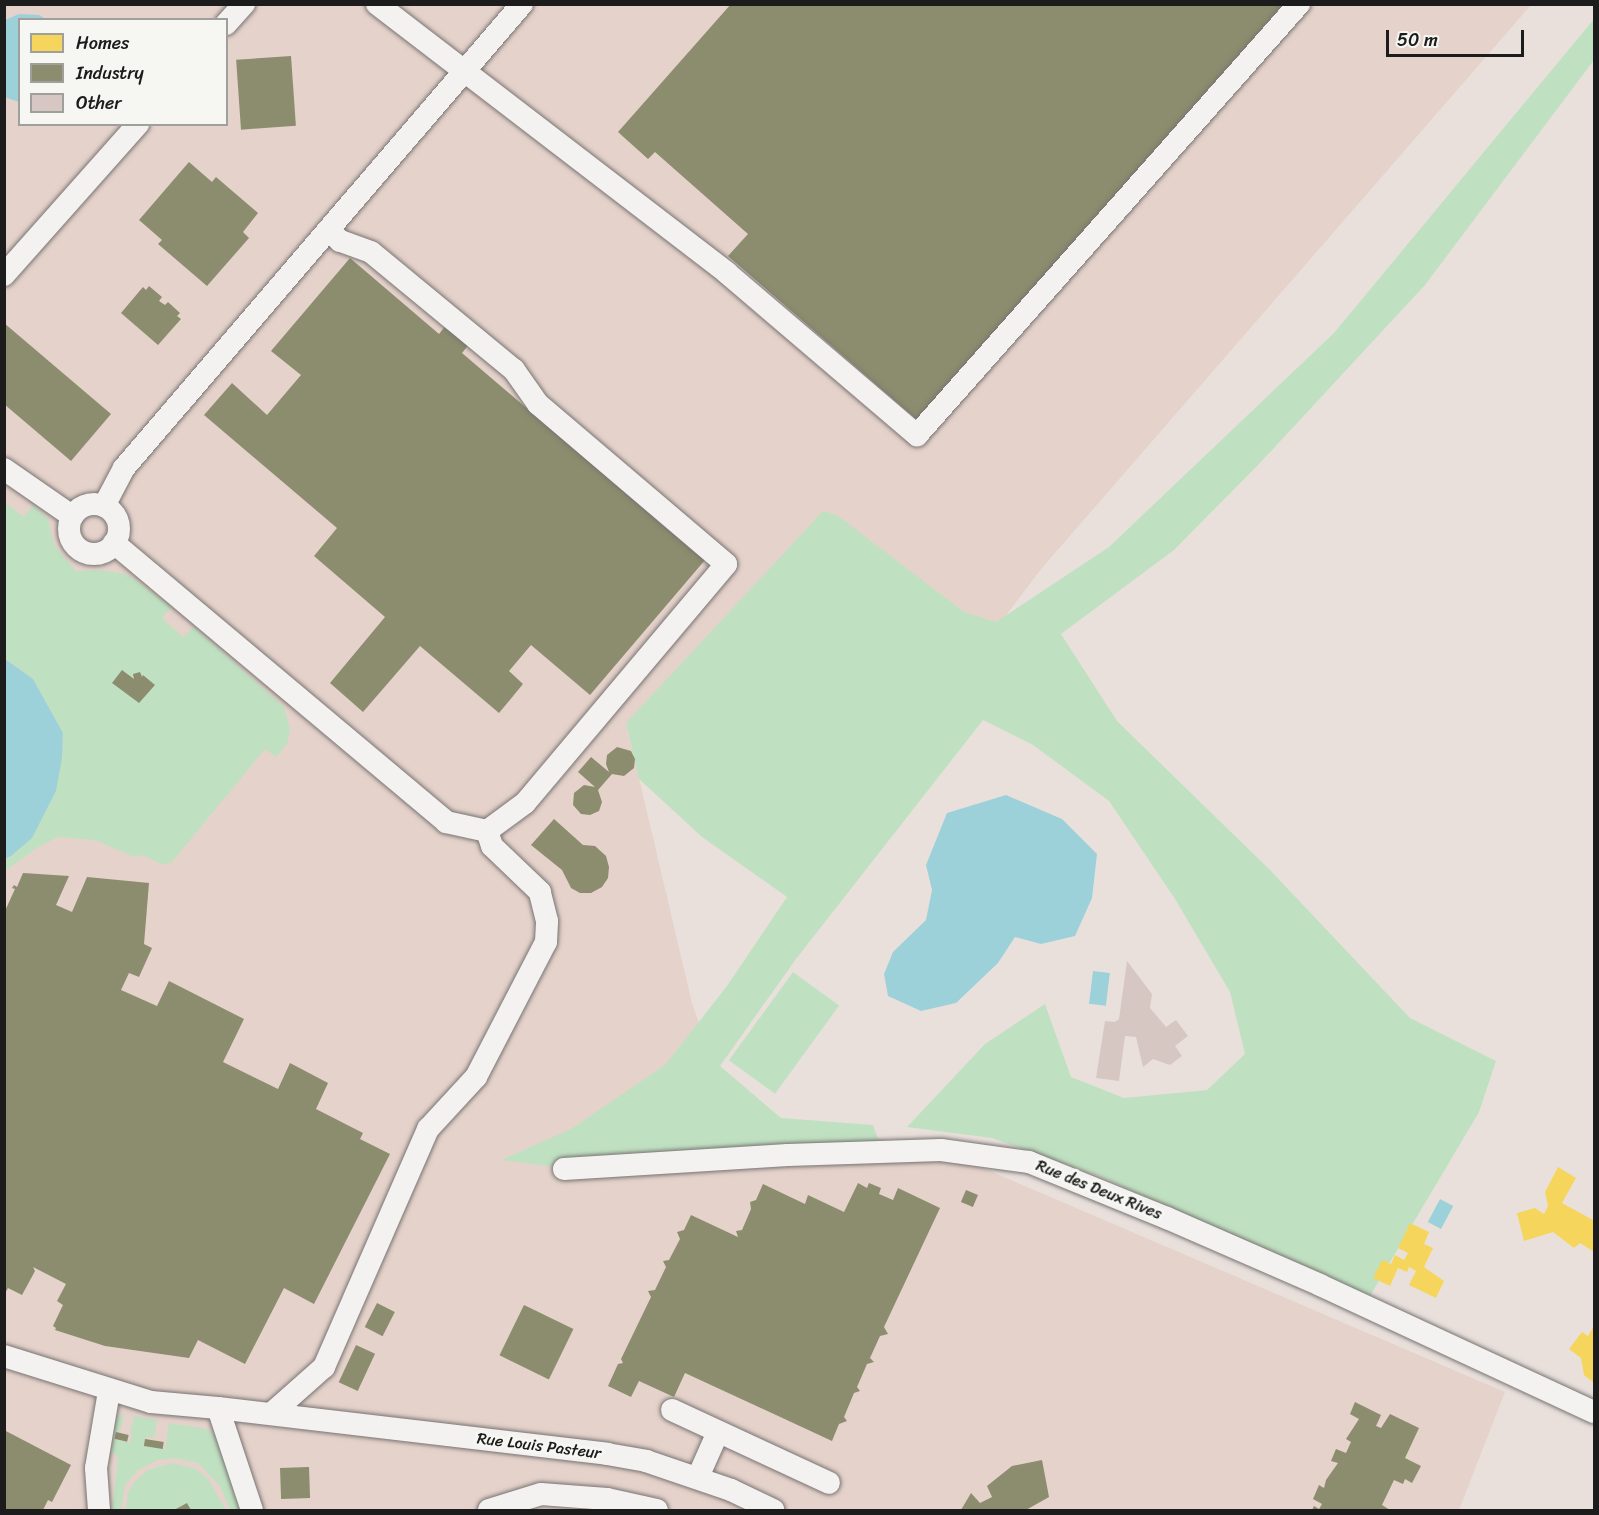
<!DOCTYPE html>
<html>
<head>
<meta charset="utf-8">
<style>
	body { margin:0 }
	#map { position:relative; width:1599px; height:1515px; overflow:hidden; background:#e9e0dc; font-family:Sriracha,sans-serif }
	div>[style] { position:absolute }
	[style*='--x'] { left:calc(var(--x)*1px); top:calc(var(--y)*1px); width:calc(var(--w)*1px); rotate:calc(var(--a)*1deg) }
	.built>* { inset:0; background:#e5d2cb }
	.green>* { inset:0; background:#c0e1c1; transform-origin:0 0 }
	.water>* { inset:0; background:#9dd1da; transform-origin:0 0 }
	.homes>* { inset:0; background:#f6d55c }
	.industry>* { inset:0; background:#8c8c6e; transform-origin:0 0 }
	.building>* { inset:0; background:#d6c7c3 }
	.roads { filter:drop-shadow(0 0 2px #787472) drop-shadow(0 0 2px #787472) }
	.minor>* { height:22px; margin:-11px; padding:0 11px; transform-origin:11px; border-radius:11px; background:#f3f2f0 }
	.minor>.ring { margin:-11px; padding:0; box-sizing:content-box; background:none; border:22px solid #f3f2f0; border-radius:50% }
	span { translate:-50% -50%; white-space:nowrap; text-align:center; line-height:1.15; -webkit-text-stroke:6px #f6f6f2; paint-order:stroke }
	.street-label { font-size:16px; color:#1c1c1c }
	.frame { position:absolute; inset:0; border:6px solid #1c1c1c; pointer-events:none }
	.legend { position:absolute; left:18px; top:18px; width:210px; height:108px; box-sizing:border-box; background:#f6f6f2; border:2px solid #9f9f9c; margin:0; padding:8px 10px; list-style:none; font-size:18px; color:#1c1c1c }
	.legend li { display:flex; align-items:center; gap:12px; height:30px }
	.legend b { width:30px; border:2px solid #9f9f9c }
	.scale { position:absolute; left:1386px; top:30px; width:138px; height:27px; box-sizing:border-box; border:3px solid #1c1c1c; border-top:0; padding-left:8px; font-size:18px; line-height:21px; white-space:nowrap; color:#1c1c1c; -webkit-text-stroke:4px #f6f6f2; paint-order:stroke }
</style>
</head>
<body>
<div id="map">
	<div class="built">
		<div style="clip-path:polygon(evenodd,5px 5px,1531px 5px,1042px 568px,978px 652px,626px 723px,692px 1003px,729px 1110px,941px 1150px,1505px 1392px,1459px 1510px,5px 1510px,5px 5px,20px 20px,226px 20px,226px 124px,20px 124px,20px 20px)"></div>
	</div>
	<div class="green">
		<div style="clip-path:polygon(1594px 19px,1594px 60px,1425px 285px,1260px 463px,1174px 550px,1061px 634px,1117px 721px,1270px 870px,1410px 1018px,1496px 1061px,1479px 1112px,1370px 1296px,1099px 1176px,992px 1138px,907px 1127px,985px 1044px,1045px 1004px,1071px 1077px,1124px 1098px,1207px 1090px,1245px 1054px,1230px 992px,1175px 899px,1109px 801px,1033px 745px,983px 720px,796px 959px,720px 1066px,781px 1118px,873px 1125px,885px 1159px,626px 1176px,501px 1160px,571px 1129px,665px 1065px,727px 986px,787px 897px,702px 837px,639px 779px,626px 723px,823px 511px,837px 515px,964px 612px,996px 622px,1109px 547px,1334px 333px)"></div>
		<div style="clip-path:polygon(4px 502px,24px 517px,33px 505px,48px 519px,54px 545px,76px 571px,102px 570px,126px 574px,148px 589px,171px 607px,162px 618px,183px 637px,194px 627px,284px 707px,290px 729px,287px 744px,276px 757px,265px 749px,171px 863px,162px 864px,142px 855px,134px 857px,95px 840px,58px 837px,38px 847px,5px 871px,5px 859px,12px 856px,62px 758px,63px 733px,33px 679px,5px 659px)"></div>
		<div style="left:793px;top:972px;width:57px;height:109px;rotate:36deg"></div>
		<div style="clip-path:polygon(124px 1414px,120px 1431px,116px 1431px,114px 1439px,127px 1442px,130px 1443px,132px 1434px,130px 1433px,134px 1416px,157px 1420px,154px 1438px,146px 1437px,145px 1446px,165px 1449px,169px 1423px,203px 1428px,213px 1433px,225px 1447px,245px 1510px,230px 1510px,220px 1486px,198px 1463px,175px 1458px,158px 1460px,138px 1470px,125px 1485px,121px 1510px,112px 1510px,118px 1457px,111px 1450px,110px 1432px,117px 1417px)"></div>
		<div style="clip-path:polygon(172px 1463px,196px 1469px,208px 1479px,226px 1510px,191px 1510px,187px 1503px,174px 1510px,126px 1510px,128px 1492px,137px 1479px,148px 1470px)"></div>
	</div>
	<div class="water">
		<div style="clip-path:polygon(19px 14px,39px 15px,46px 19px,20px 20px,19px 102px,4px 97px,5px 20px)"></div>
		<div style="clip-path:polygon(5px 659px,33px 679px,63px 733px,62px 758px,56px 791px,32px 838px,11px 856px,5px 859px)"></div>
		<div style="clip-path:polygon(1006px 795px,1062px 819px,1097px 854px,1092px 898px,1075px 936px,1041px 944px,1015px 937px,998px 963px,956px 1003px,921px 1011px,888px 996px,884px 974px,893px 952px,926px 920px,932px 890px,926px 865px,947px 813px)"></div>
		<div style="left:1093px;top:971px;width:17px;height:33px;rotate:7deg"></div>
		<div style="left:1440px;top:1199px;width:15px;height:26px;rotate:28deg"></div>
	</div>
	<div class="homes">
		<div style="clip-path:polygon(1558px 1167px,1576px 1178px,1562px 1203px,1593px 1220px,1594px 1252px,1580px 1243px,1574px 1248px,1553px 1232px,1524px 1241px,1517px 1213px,1535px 1208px,1544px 1214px,1548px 1206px,1545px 1192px)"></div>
		<div style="clip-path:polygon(1410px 1223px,1429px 1232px,1424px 1244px,1433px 1248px,1424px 1267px,1444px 1281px,1436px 1298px,1409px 1285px,1416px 1271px,1409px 1267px,1407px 1272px,1398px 1268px,1390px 1286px,1373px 1278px,1382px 1260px,1391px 1264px,1395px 1255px,1404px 1260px,1408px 1253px,1398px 1248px)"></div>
		<div style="clip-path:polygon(1594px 1326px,1594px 1383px,1584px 1375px,1581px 1358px,1569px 1349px,1582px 1332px,1588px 1336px)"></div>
	</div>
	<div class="industry">
		<div style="clip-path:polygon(731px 4px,1284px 4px,917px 420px,728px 256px,748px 234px,655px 152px,648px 159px,618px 132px)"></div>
		<div style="left:291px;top:56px;width:70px;height:55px;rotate:86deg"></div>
		<div style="clip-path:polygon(189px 162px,212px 182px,216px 177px,258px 213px,243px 232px,249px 238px,207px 286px,158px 244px,162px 240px,139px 220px)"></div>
		<div style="clip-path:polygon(350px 258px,439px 334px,447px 324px,470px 343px,462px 353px,705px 560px,590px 695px,531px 645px,509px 671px,523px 684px,499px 713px,420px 646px,363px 712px,330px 683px,385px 617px,314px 556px,337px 528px,204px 415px,232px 383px,267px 415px,301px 375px,271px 351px)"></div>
		<div style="clip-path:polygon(149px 286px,162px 297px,159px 301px,165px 305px,168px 302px,180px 313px,177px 316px,181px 319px,158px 345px,121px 313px,143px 287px,146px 290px)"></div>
		<div style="clip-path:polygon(4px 323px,111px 414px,71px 461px,4px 404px)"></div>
		<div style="clip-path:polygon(122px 670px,134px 679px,133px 674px,140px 672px,142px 677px,143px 675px,155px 685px,139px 703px,112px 683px)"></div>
		<div style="clip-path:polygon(617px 747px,631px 751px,635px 759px,634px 768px,624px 776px,612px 774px,598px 790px,602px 802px,599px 811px,590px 815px,581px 814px,573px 805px,574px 793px,584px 785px,595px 787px,578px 772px,591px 757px,609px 772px,606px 764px,607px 755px)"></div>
		<div style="clip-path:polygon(554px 819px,583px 845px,595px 846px,606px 856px,609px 867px,608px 878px,602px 887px,591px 893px,580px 893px,571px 888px,562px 870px,531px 845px)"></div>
		<div style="clip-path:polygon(23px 873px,69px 876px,56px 905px,72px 912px,87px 877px,149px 883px,144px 944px,152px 948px,139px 977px,129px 973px,121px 990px,157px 1006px,169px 981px,244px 1019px,223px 1062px,278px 1089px,290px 1063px,328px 1083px,316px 1109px,363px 1133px,360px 1139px,390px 1154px,314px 1304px,284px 1288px,245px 1364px,198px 1340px,189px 1358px,105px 1346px,55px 1330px,56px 1328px,53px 1326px,63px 1305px,57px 1301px,66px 1284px,33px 1267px,35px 1271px,22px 1295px,8px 1288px,4px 1295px,4px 913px,15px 889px,12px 888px,14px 885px,17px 887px)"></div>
		<div style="clip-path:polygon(858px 1183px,867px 1188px,869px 1183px,881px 1188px,879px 1194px,893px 1200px,898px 1188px,940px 1208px,884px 1327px,888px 1334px,880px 1336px,870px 1358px,874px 1362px,867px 1364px,857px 1387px,860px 1391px,854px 1393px,844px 1417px,847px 1421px,839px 1424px,832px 1441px,685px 1373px,674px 1397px,639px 1381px,631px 1397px,608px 1386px,618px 1364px,623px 1363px,621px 1359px,651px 1297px,648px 1291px,655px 1290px,666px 1267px,663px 1261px,669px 1260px,680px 1239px,677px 1232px,684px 1230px,691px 1215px,738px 1237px,736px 1231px,742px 1230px,751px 1209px,750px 1202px,756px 1200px,763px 1184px,805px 1204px,808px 1195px,844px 1212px)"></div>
		<div style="left:966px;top:1190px;width:13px;height:13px;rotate:23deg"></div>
		<div style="left:377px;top:1303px;width:20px;height:27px;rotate:27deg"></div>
		<div style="left:524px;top:1305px;width:55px;height:56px;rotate:26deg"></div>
		<div style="left:356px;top:1345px;width:21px;height:41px;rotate:25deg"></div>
		<div style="clip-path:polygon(1355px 1402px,1381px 1415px,1376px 1426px,1381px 1428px,1390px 1414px,1419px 1428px,1405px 1458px,1421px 1466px,1412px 1483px,1405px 1479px,1403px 1484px,1394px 1480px,1382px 1505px,1390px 1510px,1312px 1510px,1314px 1506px,1319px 1509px,1322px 1504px,1313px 1499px,1319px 1485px,1324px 1488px,1326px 1480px,1338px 1463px,1331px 1461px,1336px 1449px,1346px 1453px,1351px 1442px,1346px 1439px,1359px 1419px,1350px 1414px)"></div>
		<div style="clip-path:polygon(4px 1430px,71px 1465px,52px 1502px,48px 1500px,43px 1510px,4px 1510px)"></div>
		<div style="left:116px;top:1432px;width:13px;height:7px;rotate:13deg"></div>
		<div style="left:145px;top:1439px;width:19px;height:7px;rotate:9deg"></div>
		<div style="clip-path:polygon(1042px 1460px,1049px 1497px,1026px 1510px,961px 1510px,971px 1493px,980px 1503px,992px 1497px,987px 1486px,1012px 1466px)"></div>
		<div style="left:309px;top:1467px;width:31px;height:29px;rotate:88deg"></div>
		<div style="clip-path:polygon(187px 1503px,191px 1510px,174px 1510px)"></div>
	</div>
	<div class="building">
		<div style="clip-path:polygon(1127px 961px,1152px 994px,1150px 1008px,1166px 1027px,1176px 1020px,1188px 1036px,1175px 1046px,1182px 1056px,1170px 1065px,1153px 1059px,1143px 1067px,1136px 1037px,1125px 1036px,1119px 1081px,1096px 1078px,1105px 1021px,1115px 1022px,1119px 1019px)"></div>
	</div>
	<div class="roads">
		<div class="minor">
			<div style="--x:377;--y:4;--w:441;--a:37.5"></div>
			<div style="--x:727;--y:273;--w:250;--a:40.5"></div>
			<div style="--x:917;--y:435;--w:576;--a:-48.45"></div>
			<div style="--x:226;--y:24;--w:27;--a:-48"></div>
			<div style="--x:4;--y:275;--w:202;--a:-48.4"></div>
			<div style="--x:4;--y:469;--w:83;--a:34.7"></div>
			<div class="ring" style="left:69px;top:504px;width:28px;height:28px"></div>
			<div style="--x:104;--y:506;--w:43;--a:-62.2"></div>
			<div style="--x:124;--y:468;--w:611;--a:-49.38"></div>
			<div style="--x:114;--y:543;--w:434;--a:40"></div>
			<div style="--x:446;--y:822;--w:42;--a:12.4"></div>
			<div style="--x:487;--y:831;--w:47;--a:-36.4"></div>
			<div style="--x:525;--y:803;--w:312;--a:-49.9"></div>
			<div style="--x:726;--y:564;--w:247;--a:-139.6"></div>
			<div style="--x:538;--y:404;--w:42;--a:-125.2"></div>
			<div style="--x:514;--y:370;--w:185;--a:-140.5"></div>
			<div style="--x:371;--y:252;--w:33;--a:-160"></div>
			<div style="--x:340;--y:241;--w:16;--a:-135"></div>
			<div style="--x:564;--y:1169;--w:224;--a:-3.6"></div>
			<div style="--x:788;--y:1155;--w:153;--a:-1.9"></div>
			<div style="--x:941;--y:1150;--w:89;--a:7.8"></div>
			<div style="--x:1029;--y:1162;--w:149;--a:22.1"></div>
			<div style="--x:1167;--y:1218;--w:167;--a:23.6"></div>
			<div style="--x:1320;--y:1285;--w:302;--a:24.9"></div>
			<div style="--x:4;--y:1356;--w:154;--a:17.4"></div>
			<div style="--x:151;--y:1402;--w:67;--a:5.1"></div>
			<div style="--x:218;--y:1408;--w:392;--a:6.7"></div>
			<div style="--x:607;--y:1454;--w:40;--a:10"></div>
			<div style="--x:646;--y:1461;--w:90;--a:18.8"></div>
			<div style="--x:731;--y:1490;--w:47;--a:25.5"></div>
			<div style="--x:218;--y:1408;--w:108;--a:71.6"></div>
			<div style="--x:672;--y:1410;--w:173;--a:24.9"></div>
			<div style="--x:271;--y:1414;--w:71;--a:-41.6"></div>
			<div style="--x:324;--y:1367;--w:260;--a:-66.4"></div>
			<div style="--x:428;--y:1129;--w:71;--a:-47.3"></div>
			<div style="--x:476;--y:1077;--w:152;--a:-62.6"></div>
			<div style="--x:546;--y:942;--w:21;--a:-87"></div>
			<div style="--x:547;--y:921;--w:30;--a:-104"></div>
			<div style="--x:540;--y:892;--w:66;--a:-136.2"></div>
			<div style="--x:492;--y:846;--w:16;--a:-108"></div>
			<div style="--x:698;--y:1477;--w:49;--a:-66"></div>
			<div style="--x:99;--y:1510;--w:42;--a:-94.1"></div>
			<div style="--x:96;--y:1468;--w:78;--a:-80.4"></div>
			<div style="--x:489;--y:1510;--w:54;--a:-17.1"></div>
			<div style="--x:541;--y:1494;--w:66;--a:4.3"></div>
			<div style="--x:607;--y:1499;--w:51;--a:12.4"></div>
		</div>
	</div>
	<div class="street-label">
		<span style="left:1099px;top:1190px;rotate:22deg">Rue des Deux Rives</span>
		<span style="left:539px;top:1446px;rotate:7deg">Rue Louis Pasteur</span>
	</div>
	<div class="frame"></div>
	<ul class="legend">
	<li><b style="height:16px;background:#f6d55c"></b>Homes</li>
	<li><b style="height:16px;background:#8c8c6e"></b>Industry</li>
	<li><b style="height:16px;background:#d6c7c3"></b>Other</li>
	</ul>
	<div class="scale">50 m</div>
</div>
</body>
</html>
